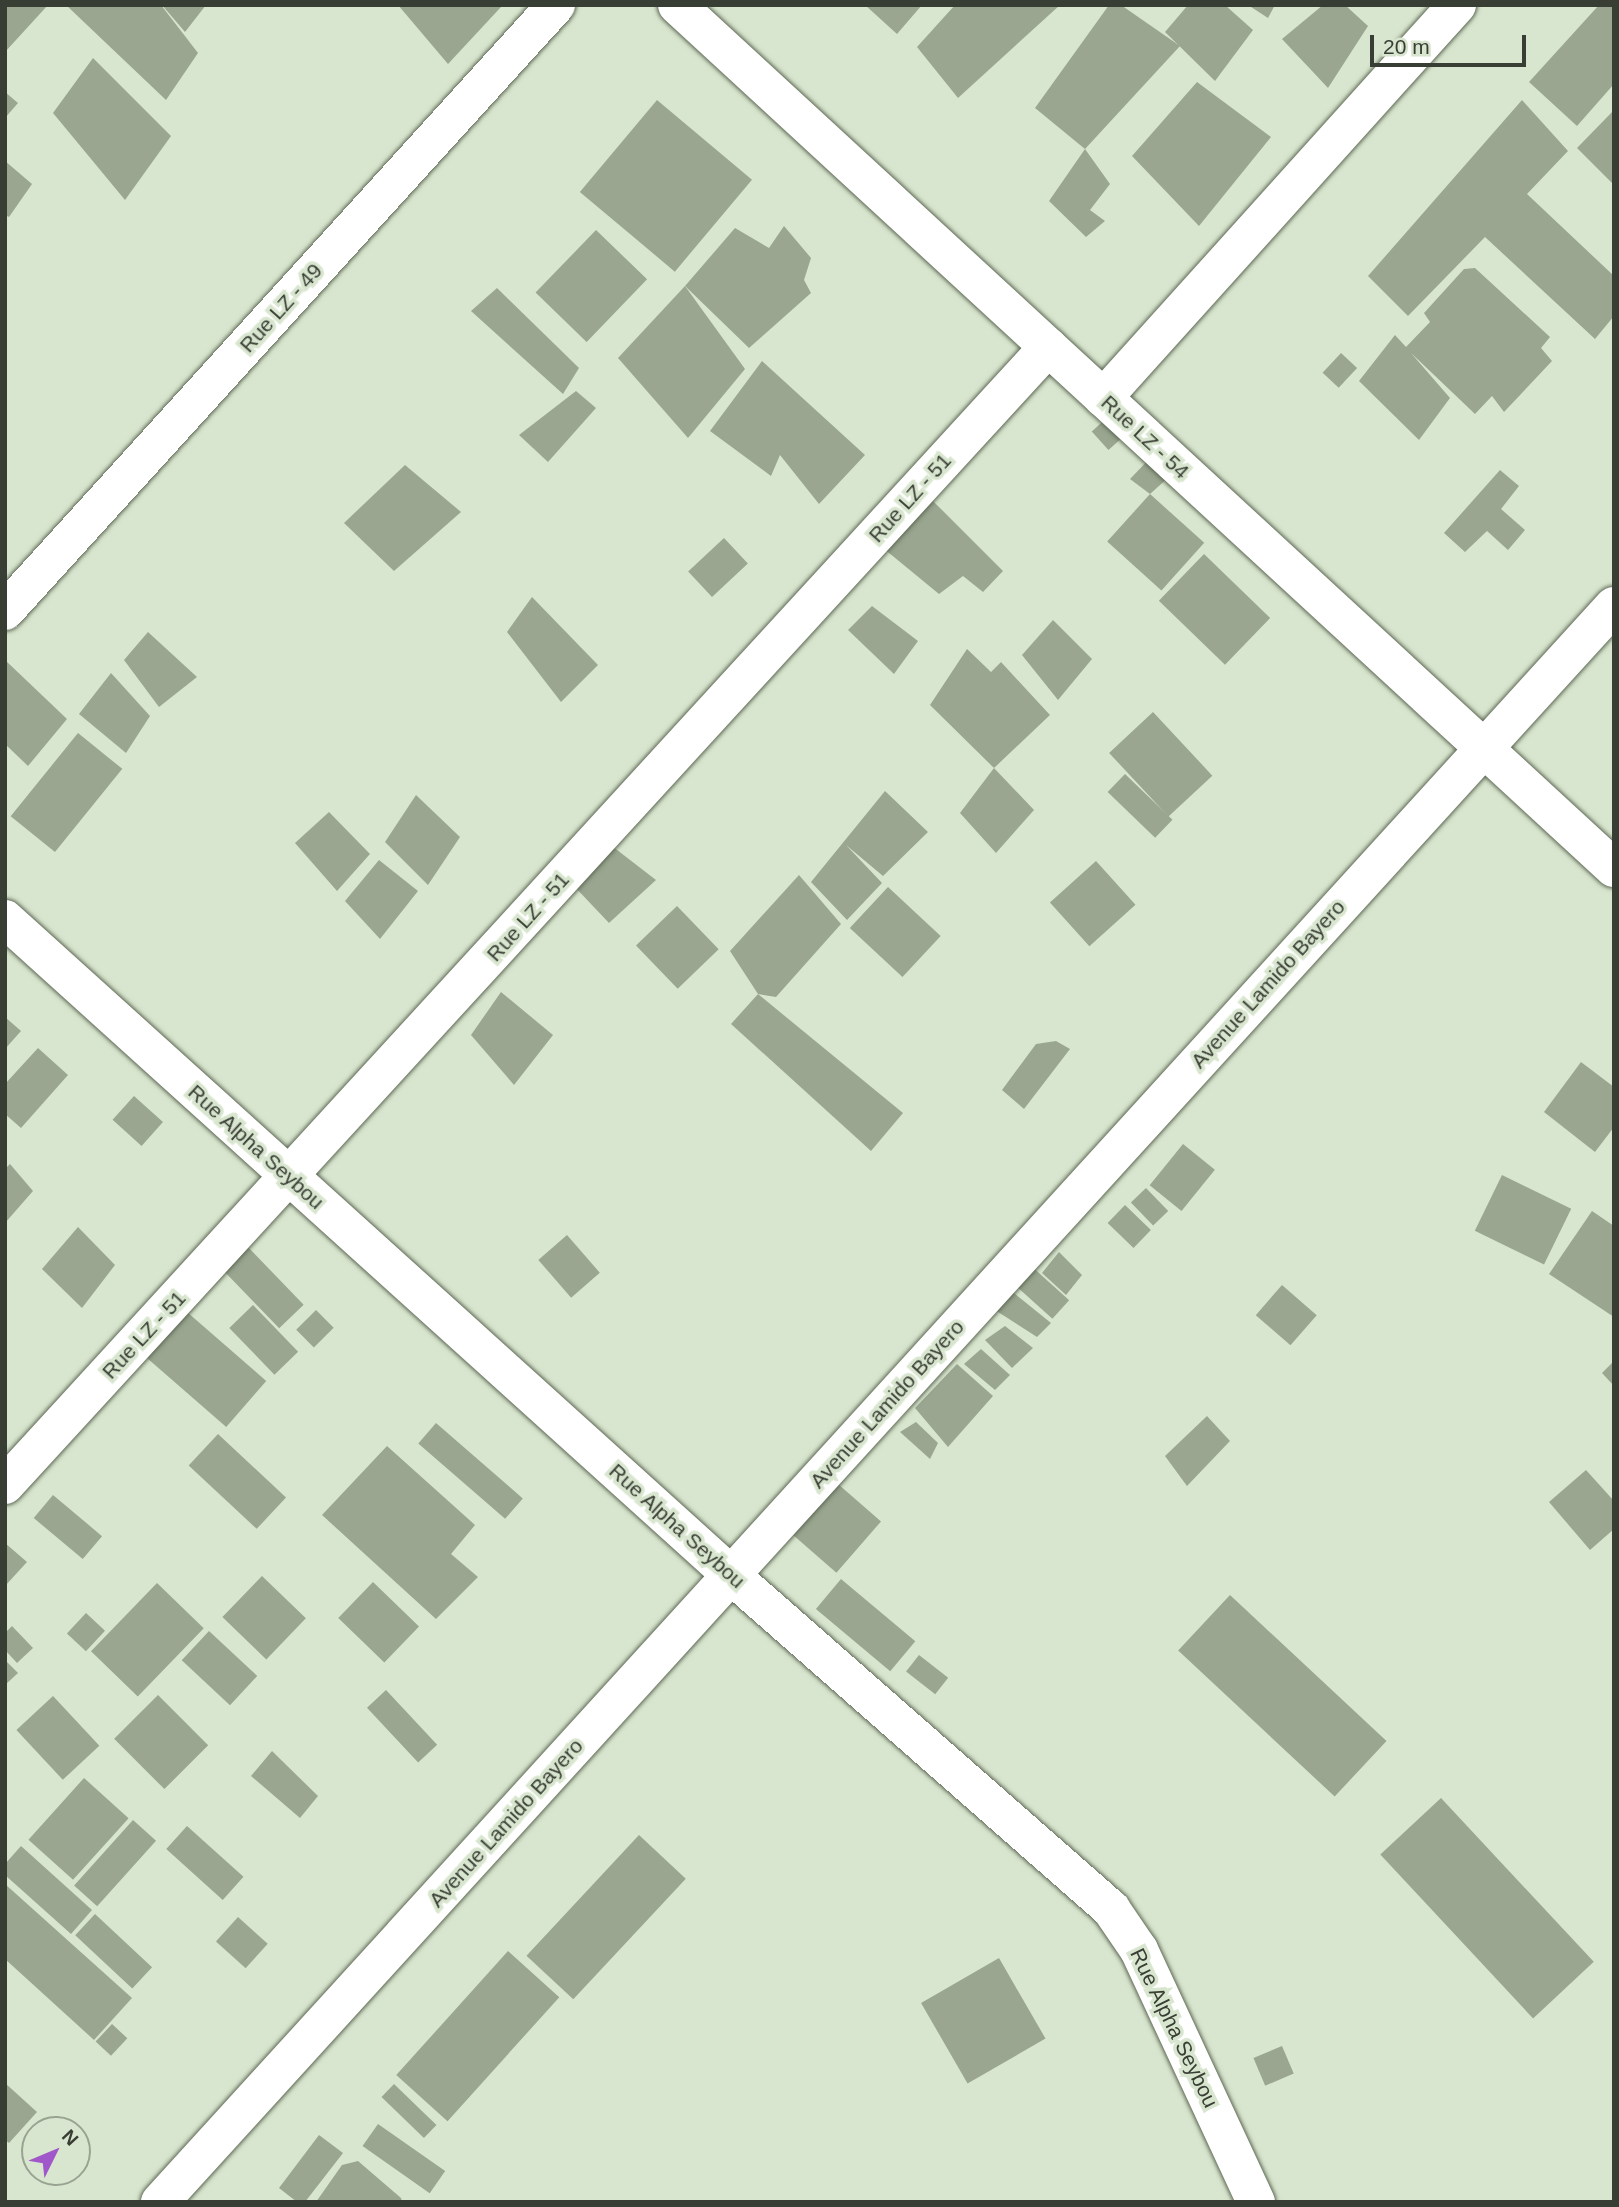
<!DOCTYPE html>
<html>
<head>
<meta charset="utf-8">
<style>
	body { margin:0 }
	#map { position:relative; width:1619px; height:2207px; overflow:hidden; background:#d9e6cf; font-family:Helvetica,sans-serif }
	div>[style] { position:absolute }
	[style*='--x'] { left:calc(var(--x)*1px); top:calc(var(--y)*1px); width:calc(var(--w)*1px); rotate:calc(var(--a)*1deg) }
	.building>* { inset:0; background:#9aa690; transform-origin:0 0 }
	.roads { filter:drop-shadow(0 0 2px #5d6854) drop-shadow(0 0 2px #5d6854) }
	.minor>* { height:38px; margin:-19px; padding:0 19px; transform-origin:19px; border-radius:19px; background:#fff }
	span { translate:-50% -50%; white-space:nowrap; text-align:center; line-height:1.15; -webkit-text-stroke:7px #d9e6cf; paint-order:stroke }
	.street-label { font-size:21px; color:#393e35 }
	.frame { position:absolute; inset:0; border:7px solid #393e35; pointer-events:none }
	.north { position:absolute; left:21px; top:2116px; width:70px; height:70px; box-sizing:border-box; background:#d9e6cf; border:2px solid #99a391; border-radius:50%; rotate:47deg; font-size:19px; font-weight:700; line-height:28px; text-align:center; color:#393e35 }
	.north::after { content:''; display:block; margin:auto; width:24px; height:32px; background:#a057ca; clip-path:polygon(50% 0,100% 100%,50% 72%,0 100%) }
	.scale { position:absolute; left:1370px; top:35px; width:156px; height:32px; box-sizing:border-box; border:4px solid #393e35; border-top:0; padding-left:9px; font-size:21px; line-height:24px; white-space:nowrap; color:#393e35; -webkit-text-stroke:5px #d9e6cf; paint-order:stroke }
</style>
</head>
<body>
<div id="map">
	<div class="building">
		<div style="clip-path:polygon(5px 5px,48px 5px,5px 52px)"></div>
		<div style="clip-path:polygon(66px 5px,161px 5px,198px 53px,166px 100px)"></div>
		<div style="clip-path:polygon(162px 5px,206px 5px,185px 32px)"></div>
		<div style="clip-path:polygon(398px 5px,499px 5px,501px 7px,448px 64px)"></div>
		<div style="clip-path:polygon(865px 5px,922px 5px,897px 34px)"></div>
		<div style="clip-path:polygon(955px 5px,1060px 5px,958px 98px,917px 47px)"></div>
		<div style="clip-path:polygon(1109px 5px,1121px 5px,1180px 46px,1085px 149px,1035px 108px)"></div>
		<div style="clip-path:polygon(1188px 5px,1225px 5px,1253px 30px,1215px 81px,1165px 32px)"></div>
		<div style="clip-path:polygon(1248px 5px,1275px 5px,1268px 18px)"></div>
		<div style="clip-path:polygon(1323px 5px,1345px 5px,1368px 26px,1328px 88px,1282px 39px)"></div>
		<div style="clip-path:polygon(1599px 5px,1614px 5px,1614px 84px,1577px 126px,1529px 82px)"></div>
		<div style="clip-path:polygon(93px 58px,171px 136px,125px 200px,53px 113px)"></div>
		<div style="clip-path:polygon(1197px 82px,1271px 137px,1199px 226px,1132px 156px)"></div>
		<div style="clip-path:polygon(5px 92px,18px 103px,5px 118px)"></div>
		<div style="left:657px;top:100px;width:124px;height:120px;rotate:40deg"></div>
		<div style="clip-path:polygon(1522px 100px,1568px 151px,1527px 194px,1614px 276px,1614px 316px,1595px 339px,1485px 237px,1408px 316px,1368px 276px)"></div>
		<div style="clip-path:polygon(1614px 110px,1614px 185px,1577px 148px)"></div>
		<div style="clip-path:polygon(1085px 149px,1110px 184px,1090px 210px,1105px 221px,1086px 237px,1049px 201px)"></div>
		<div style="clip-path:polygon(5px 161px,32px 184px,9px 217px,5px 215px)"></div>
		<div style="clip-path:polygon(784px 226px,811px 258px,804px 280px,811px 293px,749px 348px,685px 286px,735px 228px,769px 248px)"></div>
		<div style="left:596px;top:230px;width:71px;height:87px;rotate:44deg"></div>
		<div style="clip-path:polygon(1475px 268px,1550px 337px,1541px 348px,1552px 361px,1504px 412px,1492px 396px,1475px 414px,1411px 353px,1450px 398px,1419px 440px,1359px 381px,1395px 335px,1406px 347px,1430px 322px,1424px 313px,1464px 269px)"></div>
		<div style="clip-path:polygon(685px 286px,745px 369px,688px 438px,618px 358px)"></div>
		<div style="clip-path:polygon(497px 288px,579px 368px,563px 394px,471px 311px)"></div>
		<div style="left:1341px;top:353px;width:22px;height:27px;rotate:43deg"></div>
		<div style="clip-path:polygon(762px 361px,865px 455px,819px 504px,780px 455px,771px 476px,710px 431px)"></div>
		<div style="clip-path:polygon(576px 391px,596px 408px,548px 462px,519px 435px)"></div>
		<div style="left:1120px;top:406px;width:25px;height:38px;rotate:48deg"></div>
		<div style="clip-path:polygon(1154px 454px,1169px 477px,1150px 494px,1130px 479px)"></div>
		<div style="clip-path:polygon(405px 465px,461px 512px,394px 571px,344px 523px)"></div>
		<div style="clip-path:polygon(1500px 470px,1519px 486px,1501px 509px,1525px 530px,1508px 550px,1487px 531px,1465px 552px,1444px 533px)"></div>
		<div style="left:1150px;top:494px;width:73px;height:64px;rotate:42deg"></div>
		<div style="clip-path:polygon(931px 499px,1003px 571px,983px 592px,963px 576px,939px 594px,883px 548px)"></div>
		<div style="left:724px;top:538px;width:35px;height:49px;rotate:47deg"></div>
		<div style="left:1204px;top:554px;width:92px;height:65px;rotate:44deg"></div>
		<div style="clip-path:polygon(532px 597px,598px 665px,561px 702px,507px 632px)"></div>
		<div style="clip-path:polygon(872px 606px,918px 641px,894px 674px,848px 630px)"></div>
		<div style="clip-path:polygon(1053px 620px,1092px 659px,1058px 700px,1022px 655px)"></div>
		<div style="clip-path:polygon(148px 632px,197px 677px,159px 707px,124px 660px)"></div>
		<div style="clip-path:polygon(967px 649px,991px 672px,1001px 662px,1050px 715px,994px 768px,930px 705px)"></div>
		<div style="clip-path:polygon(5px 660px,67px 719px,28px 766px,5px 744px)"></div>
		<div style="clip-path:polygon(111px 673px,150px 716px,126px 753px,79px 714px)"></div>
		<div style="left:1153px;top:712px;width:87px;height:60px;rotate:47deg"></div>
		<div style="left:78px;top:733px;width:57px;height:107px;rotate:39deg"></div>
		<div style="clip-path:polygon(994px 768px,1034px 810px,996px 853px,960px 813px)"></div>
		<div style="left:1125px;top:774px;width:66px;height:25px;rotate:44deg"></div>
		<div style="clip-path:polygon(885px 791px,928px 832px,883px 876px,846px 845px,882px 883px,847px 920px,811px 882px)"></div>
		<div style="clip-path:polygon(416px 795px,460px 837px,428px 885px,385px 842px)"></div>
		<div style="clip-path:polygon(329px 812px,370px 854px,337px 891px,295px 843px)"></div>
		<div style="clip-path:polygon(608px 843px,656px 880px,609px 923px,573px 885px)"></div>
		<div style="clip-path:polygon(379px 860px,418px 891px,380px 939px,345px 901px)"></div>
		<div style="left:1096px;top:861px;width:59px;height:62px;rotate:48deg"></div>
		<div style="clip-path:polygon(799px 875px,841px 924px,776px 997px,758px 994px,730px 951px)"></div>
		<div style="left:888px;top:887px;width:72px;height:56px;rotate:43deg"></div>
		<div style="left:677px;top:906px;width:60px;height:57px;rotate:46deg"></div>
		<div style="clip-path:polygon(501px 992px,553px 1035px,514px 1085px,471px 1035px)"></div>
		<div style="clip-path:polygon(758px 994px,903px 1113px,871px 1151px,731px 1024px)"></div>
		<div style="clip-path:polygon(5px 1017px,21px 1031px,5px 1049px)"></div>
		<div style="clip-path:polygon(1056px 1041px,1070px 1049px,1024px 1109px,1002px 1090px,1036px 1044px)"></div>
		<div style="clip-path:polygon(38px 1048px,68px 1075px,21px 1128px,5px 1114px,5px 1084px)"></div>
		<div style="clip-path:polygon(1581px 1062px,1614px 1087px,1614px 1127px,1595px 1152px,1544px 1112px)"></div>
		<div style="left:134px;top:1096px;width:39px;height:32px;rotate:42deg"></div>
		<div style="left:1183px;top:1144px;width:41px;height:53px;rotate:39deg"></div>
		<div style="clip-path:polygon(10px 1164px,33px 1191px,5px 1223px,5px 1169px)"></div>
		<div style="left:1502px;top:1175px;width:77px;height:62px;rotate:26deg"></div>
		<div style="left:1146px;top:1188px;width:32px;height:21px;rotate:46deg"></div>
		<div style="left:1125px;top:1205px;width:36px;height:25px;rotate:44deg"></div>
		<div style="clip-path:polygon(1592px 1211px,1614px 1226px,1614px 1317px,1549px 1274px)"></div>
		<div style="clip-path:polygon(78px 1227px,115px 1265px,82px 1308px,42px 1269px)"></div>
		<div style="left:567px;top:1235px;width:50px;height:38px;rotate:49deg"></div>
		<div style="left:246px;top:1245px;width:83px;height:34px;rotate:46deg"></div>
		<div style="clip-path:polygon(1059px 1252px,1082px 1275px,1066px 1295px,1042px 1273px)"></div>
		<div style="left:1029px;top:1264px;width:54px;height:25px;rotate:42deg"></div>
		<div style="left:1282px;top:1285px;width:46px;height:40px;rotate:41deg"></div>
		<div style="clip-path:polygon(1009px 1289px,1051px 1323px,1037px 1337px,995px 1310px)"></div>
		<div style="left:253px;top:1305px;width:65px;height:33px;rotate:46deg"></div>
		<div style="left:316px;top:1310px;width:25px;height:28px;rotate:45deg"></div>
		<div style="left:187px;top:1312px;width:105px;height:61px;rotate:41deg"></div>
		<div style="clip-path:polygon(1005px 1326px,1033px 1348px,1012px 1368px,985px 1340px)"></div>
		<div style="clip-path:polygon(981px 1349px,1010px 1375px,995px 1390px,964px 1364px)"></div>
		<div style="clip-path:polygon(1614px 1361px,1614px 1386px,1602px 1373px)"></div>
		<div style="clip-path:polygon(957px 1364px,993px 1396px,948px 1447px,915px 1408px)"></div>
		<div style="clip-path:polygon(1207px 1416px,1230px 1441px,1187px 1486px,1165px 1456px)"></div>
		<div style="clip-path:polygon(916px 1422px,938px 1443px,930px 1459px,900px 1432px)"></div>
		<div style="left:436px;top:1423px;width:115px;height:27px;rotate:41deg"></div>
		<div style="left:218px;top:1434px;width:93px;height:43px;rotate:43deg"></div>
		<div style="clip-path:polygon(387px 1446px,475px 1525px,451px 1554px,478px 1577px,436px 1619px,322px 1515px)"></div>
		<div style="clip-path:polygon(1586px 1470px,1614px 1501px,1614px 1529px,1590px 1550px,1549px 1502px)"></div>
		<div style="left:838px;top:1484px;width:57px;height:68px;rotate:41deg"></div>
		<div style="left:53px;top:1495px;width:64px;height:30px;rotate:40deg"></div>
		<div style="clip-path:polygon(5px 1543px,27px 1562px,5px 1586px)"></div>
		<div style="left:262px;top:1576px;width:61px;height:57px;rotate:44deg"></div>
		<div style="left:841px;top:1579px;width:97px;height:39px;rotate:40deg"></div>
		<div style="left:373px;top:1582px;width:64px;height:50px;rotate:44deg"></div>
		<div style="left:157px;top:1583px;width:65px;height:95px;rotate:44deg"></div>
		<div style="left:1230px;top:1595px;width:214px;height:76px;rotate:43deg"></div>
		<div style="left:86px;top:1613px;width:26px;height:28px;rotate:43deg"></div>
		<div style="clip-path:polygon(12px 1626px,33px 1648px,17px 1663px,5px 1650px,5px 1633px)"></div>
		<div style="left:209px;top:1631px;width:66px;height:40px;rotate:43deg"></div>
		<div style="left:919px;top:1655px;width:37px;height:21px;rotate:38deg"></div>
		<div style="clip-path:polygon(5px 1660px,18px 1673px,5px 1685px)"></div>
		<div style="left:386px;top:1690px;width:75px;height:26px;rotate:47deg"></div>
		<div style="left:158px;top:1695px;width:71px;height:62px;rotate:45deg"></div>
		<div style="left:53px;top:1696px;width:68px;height:50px;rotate:47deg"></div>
		<div style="clip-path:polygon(272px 1751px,318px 1796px,300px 1818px,251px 1776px)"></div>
		<div style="left:84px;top:1778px;width:60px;height:83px;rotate:42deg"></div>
		<div style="left:1441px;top:1798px;width:224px;height:83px;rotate:47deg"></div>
		<div style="left:133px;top:1820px;width:31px;height:88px;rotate:42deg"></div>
		<div style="left:187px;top:1826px;width:76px;height:31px;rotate:42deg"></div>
		<div style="left:639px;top:1835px;width:64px;height:165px;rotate:43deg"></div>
		<div style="clip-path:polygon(21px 1846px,92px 1910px,71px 1934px,5px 1875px,5px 1864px)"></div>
		<div style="clip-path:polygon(5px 1884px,132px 1998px,94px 2040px,5px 1959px)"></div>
		<div style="left:95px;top:1914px;width:78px;height:29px;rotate:43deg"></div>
		<div style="left:238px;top:1917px;width:40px;height:33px;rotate:42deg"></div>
		<div style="left:508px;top:1951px;width:69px;height:167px;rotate:42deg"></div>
		<div style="left:999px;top:1958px;width:93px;height:90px;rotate:60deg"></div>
		<div style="left:112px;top:2024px;width:21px;height:24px;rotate:43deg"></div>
		<div style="left:1282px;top:2046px;width:30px;height:31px;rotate:67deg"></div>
		<div style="clip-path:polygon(5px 2083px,37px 2112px,9px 2143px,5px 2140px)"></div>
		<div style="left:394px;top:2084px;width:59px;height:18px;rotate:44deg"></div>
		<div style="left:378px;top:2124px;width:82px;height:27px;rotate:35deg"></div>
		<div style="clip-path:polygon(319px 2135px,343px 2153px,305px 2202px,297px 2202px,279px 2188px)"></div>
		<div style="clip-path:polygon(358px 2161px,401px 2198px,402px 2202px,316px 2202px,342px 2165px)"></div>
	</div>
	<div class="roads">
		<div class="minor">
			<div style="--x:677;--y:5;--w:1274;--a:42.65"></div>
			<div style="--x:1103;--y:398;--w:529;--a:-47.99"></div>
			<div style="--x:5;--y:611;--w:819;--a:-47.72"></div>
			<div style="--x:5;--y:919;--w:980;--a:42.1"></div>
			<div style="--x:732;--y:1576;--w:505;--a:41.3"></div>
			<div style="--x:1111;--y:1909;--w:50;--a:55.7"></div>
			<div style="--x:1139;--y:1950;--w:278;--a:65.1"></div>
			<div style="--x:5;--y:1485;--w:1544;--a:-47.49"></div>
			<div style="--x:160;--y:2202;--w:2159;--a:-47.67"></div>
		</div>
	</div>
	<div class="street-label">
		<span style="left:281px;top:308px;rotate:-48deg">Rue LZ - 49</span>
		<span style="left:1145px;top:437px;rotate:43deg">Rue LZ - 54</span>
		<span style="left:910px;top:498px;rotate:-48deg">Rue LZ - 51</span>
		<span style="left:528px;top:917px;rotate:-48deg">Rue LZ - 51</span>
		<span style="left:1268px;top:984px;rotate:-48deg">Avenue Lamido Bayero</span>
		<span style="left:256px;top:1147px;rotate:42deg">Rue Alpha Seybou</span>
		<span style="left:144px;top:1335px;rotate:-47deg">Rue LZ - 51</span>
		<span style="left:887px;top:1404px;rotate:-48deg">Avenue Lamido Bayero</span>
		<span style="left:677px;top:1526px;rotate:42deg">Rue Alpha Seybou</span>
		<span style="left:506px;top:1823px;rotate:-48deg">Avenue Lamido Bayero</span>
		<span style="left:1174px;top:2028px;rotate:64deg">Rue Alpha Seybou</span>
	</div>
	<div class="frame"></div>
	<div class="north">N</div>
	<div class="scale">20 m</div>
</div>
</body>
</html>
